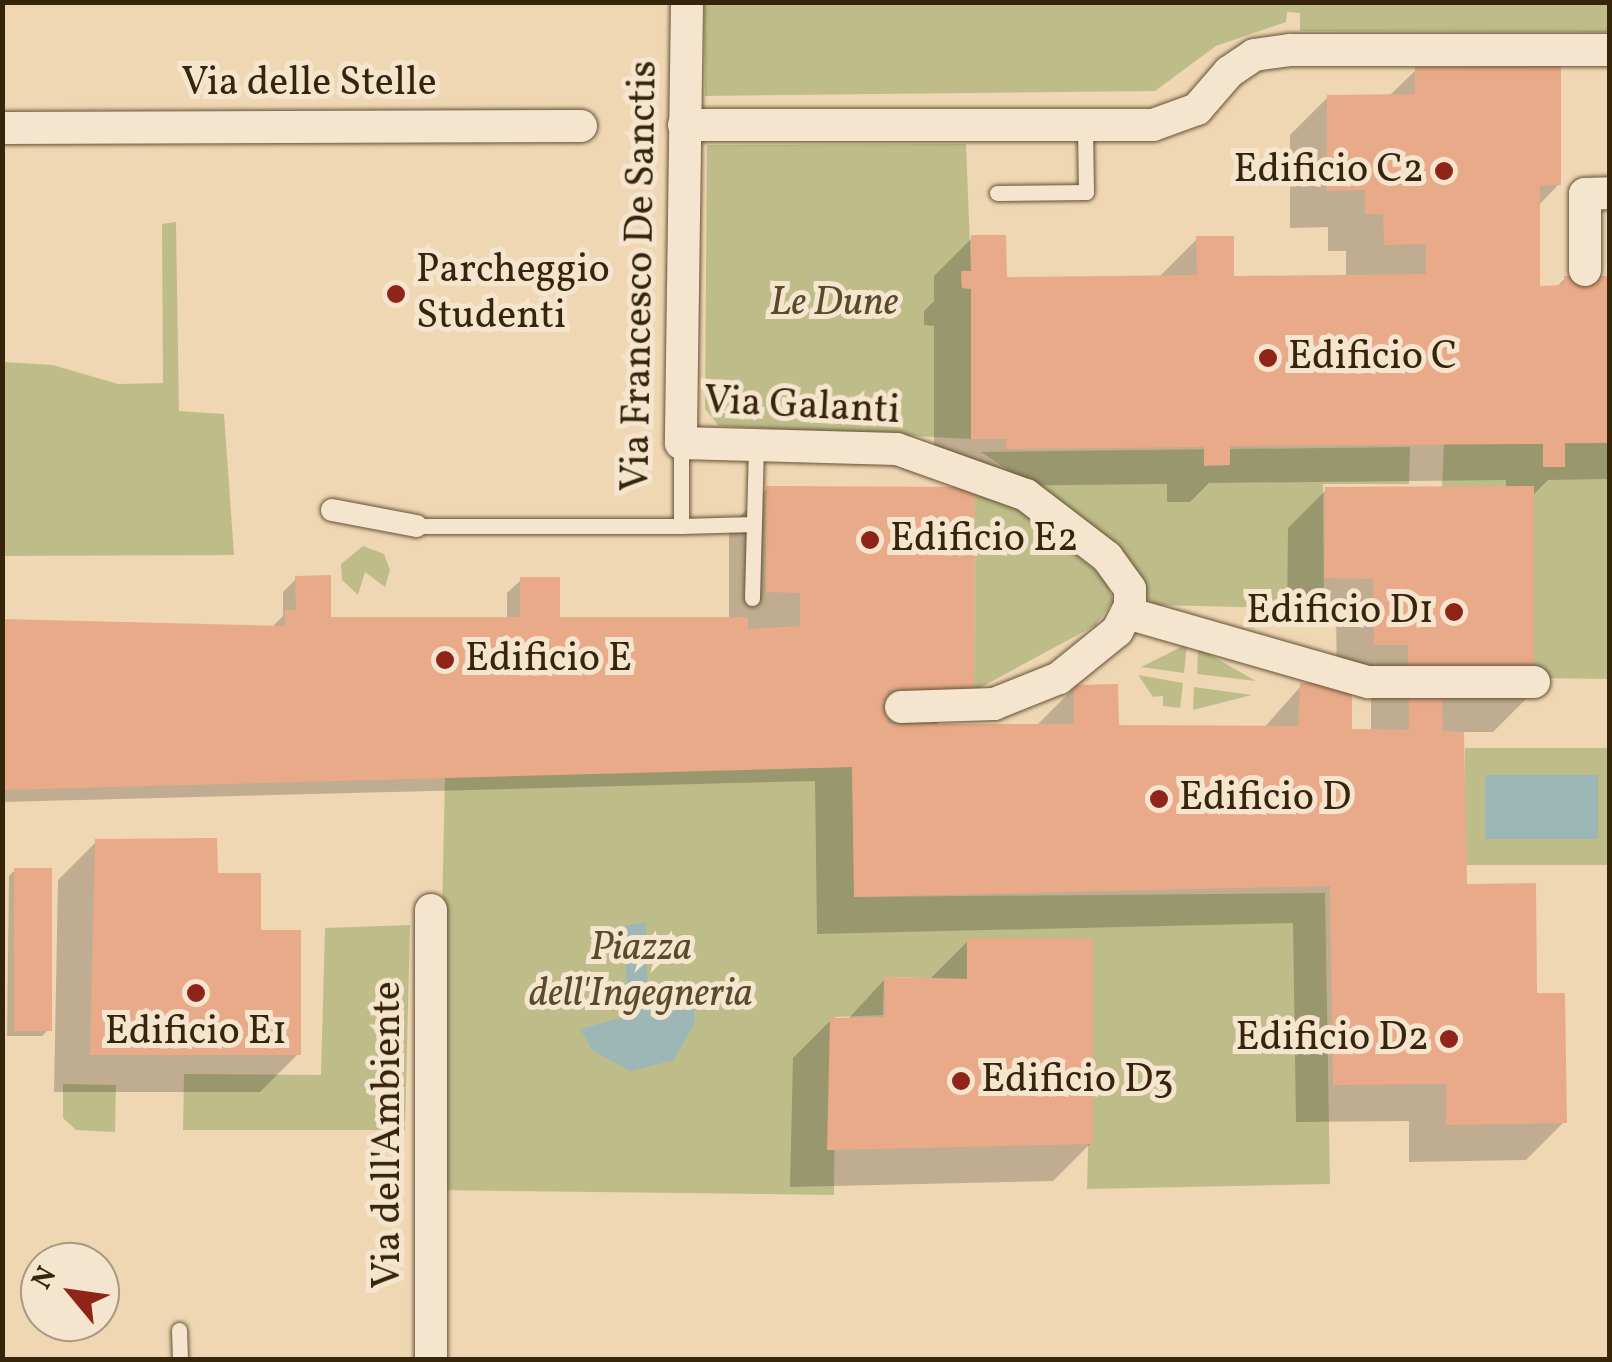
<!DOCTYPE html>
<html>
<head>
<meta charset="utf-8">
<style>
	body { margin:0 }
	#map { position:relative; width:1612px; height:1362px; overflow:hidden; background:#f0d7b4; font-family:Vollkorn,serif }
	div>[style] { position:absolute }
	[style*='--x'] { left:calc(var(--x)*1px); top:calc(var(--y)*1px); width:calc(var(--w)*1px); rotate:calc(var(--a)*1deg) }
	.green>* { inset:0; background:#bebd8a; transform-origin:0 0 }
	.water>* { inset:0; background:#9db7b6; transform-origin:0 0 }
	.shadow>* { inset:0; background:#0003 }
	.building>* { inset:0; background:#e8aa89; transform-origin:0 0 }
	.roads { filter:drop-shadow(0 0 2px #645235) drop-shadow(0 0 2px #645235) }
	.service>* { height:15px; margin:-7.5px; padding:0 7.5px; transform-origin:7.5px; border-radius:7.5px; background:#f5e5ce }
	.pedestrian>* { height:22px; margin:-11px; padding:0 11px; transform-origin:11px; border-radius:11px; background:#f5e5ce }
	.minor>* { height:32px; margin:-16px; padding:0 16px; transform-origin:16px; border-radius:16px; background:#f5e5ce }
	.dots>* { width:28px; height:28px; translate:-50% -50%; box-sizing:border-box; border:5px solid #f5e5ce; border-radius:50% }
	span { translate:-50% -50%; white-space:nowrap; text-align:center; line-height:1.15; -webkit-text-stroke:10px #f5e5ce; paint-order:stroke }
	.street-label { font-size:40px; color:#36250b }
	.poi-label { font-size:40px; color:#36250b }
	.right { translate:-100% -50%; text-align:right }
	.left { translate:0 -50%; text-align:left }
	.park-label { font-size:40px; color:#584b2b; font-style:italic }
	.frame { position:absolute; inset:0; border:5px solid #36250b; pointer-events:none }
	.north { position:absolute; left:20px; top:1242px; width:100px; height:100px; box-sizing:border-box; background:#f5e5ce; border:2px solid #a99880; border-radius:50%; rotate:299deg; font-size:28px; font-weight:700; line-height:40px; text-align:center; color:#36250b }
	.north::after { content:''; display:block; margin:auto; width:35px; height:45px; background:#8f2418; clip-path:polygon(50% 0,100% 100%,50% 72%,0 100%) }
</style>
</head>
<body>
<div id="map">
	<div class="green">
		<div style="clip-path:polygon(1609px 2px,1609px 32px,1300px 31px,1300px 13px,1287px 12px,1286px 22px,1216px 46px,1155px 91px,705px 96px,704px 3px)"></div>
		<div style="clip-path:polygon(966px 144px,971px 271px,961px 271px,962px 288px,971px 289px,971px 439px,719px 426px,705px 409px,707px 145px)"></div>
		<div style="clip-path:polygon(176px 222px,179px 411px,224px 414px,234px 555px,3px 556px,3px 362px,53px 365px,118px 384px,163px 383px,162px 224px)"></div>
		<div style="clip-path:polygon(1609px 443px,1609px 679px,1534px 678px,1442px 487px,1444px 444px)"></div>
		<div style="clip-path:polygon(1410px 447px,1409px 484px,1323px 484px,1324px 609px,1154px 605px,1030px 484px,981px 452px)"></div>
		<div style="clip-path:polygon(975px 487px,1014px 505px,1105px 578px,1113px 601px,1096px 625px,974px 691px)"></div>
		<div style="clip-path:polygon(363px 546px,384px 554px,390px 570px,385px 587px,365px 572px,358px 595px,342px 580px,341px 564px)"></div>
		<div style="clip-path:polygon(1187px 644px,1184px 673px,1141px 667px)"></div>
		<div style="clip-path:polygon(1198px 648px,1256px 681px,1197px 674px)"></div>
		<div style="clip-path:polygon(1138px 675px,1183px 683px,1180px 708px,1163px 706px,1163px 696px,1153px 697px)"></div>
		<div style="clip-path:polygon(1194px 687px,1252px 695px,1193px 710px)"></div>
		<div style="left:1465px;top:748px;width:144px;height:117px"></div>
		<div style="clip-path:polygon(852px 767px,855px 897px,1325px 893px,1330px 1184px,1087px 1189px,1093px 938px,967px 979px,884px 977px,883px 1015px,835px 1017px,834px 1195px,436px 1190px,445px 774px)"></div>
		<div style="clip-path:polygon(410px 925px,405px 1130px,183px 1130px,184px 1074px,321px 1075px,325px 928px)"></div>
		<div style="clip-path:polygon(63px 1084px,116px 1085px,115px 1132px,76px 1130px,63px 1118px)"></div>
	</div>
	<div class="water">
		<div style="left:1485px;top:775px;width:113px;height:64px"></div>
		<div style="clip-path:polygon(646px 922px,648px 1011px,693px 1000px,695px 1022px,674px 1060px,631px 1071px,593px 1051px,580px 1029px,628px 1016px,624px 926px)"></div>
	</div>
	<div class="shadow">
		<div style="clip-path:polygon(evenodd,1416px 70px,1559px 184px,1538px 206px,1538px 288px,1556px 288px,1565px 278px,1610px 278px,1610px 479px,1548px 480px,1531px 497px,1531px 694px,1493px 732px,1462px 732px,1464px 887px,1535px 996px,1564px 1122px,1526px 1160px,1409px 1162px,1409px 1121px,1296px 1122px,1293px 923px,817px 934px,815px 781px,2px 802px,2px 621px,272px 627px,283px 616px,283px 592px,297px 578px,329px 620px,507px 620px,507px 593px,521px 580px,558px 619px,729px 620px,729px 527px,767px 489px,969px 490px,934px 476px,934px 326px,924px 325px,924px 311px,934px 301px,934px 276px,972px 238px,1004px 279px,1158px 278px,1197px 239px,1232px 278px,1346px 277px,1346px 251px,1328px 251px,1328px 227px,1290px 228px,1290px 135px,1328px 97px,1388px 97px,1416px 70px,1506px 480px,1506px 489px,1326px 490px,1288px 528px,1287px 615px,1336px 615px,1337px 682px,1371px 682px,1371px 732px,1350px 732px,1301px 686px,1263px 729px,1116px 728px,1075px 687px,1035px 727px,935px 726px,971px 690px,973px 486px,1167px 484px,1167px 502px,1190px 502px,1209px 483px,1506px 480px)"></div>
		<div style="clip-path:polygon(96px 842px,259px 933px,298px 1054px,260px 1092px,54px 1092px,58px 880px)"></div>
		<div style="clip-path:polygon(15px 870px,48px 1030px,42px 1036px,7px 1036px,9px 876px)"></div>
		<div style="clip-path:polygon(968px 941px,1091px 1143px,1053px 1181px,790px 1187px,793px 1058px,831px 1020px,847px 1020px,885px 979px,929px 980px)"></div>
	</div>
	<div class="building">
		<div style="clip-path:polygon(1561px 66px,1561px 185px,1540px 186px,1540px 286px,1564px 285px,1564px 276px,1610px 276px,1610px 443px,1565px 443px,1565px 467px,1543px 467px,1543px 444px,1230px 446px,1230px 465px,1204px 466px,1204px 447px,1006px 449px,1006px 439px,971px 439px,971px 289px,962px 288px,961px 271px,971px 271px,971px 235px,1006px 235px,1007px 277px,1197px 275px,1196px 236px,1234px 236px,1234px 276px,1426px 274px,1426px 244px,1384px 245px,1383px 214px,1365px 214px,1365px 190px,1327px 191px,1327px 95px,1415px 94px,1415px 67px)"></div>
		<div style="clip-path:polygon(766px 486px,975px 487px,974px 691px,888px 690px,888px 724px,1074px 724px,1074px 685px,1118px 684px,1119px 725px,1298px 726px,1300px 683px,1352px 685px,1352px 729px,1409px 730px,1408px 645px,1374px 645px,1373px 579px,1324px 578px,1325px 487px,1534px 486px,1534px 695px,1442px 695px,1443px 731px,1464px 732px,1467px 884px,1536px 883px,1537px 993px,1565px 993px,1567px 1123px,1446px 1125px,1446px 1084px,1333px 1085px,1330px 886px,854px 897px,852px 767px,2px 790px,2px 619px,285px 626px,285px 610px,296px 610px,295px 576px,331px 575px,331px 617px,520px 617px,520px 577px,560px 577px,560px 617px,748px 617px,748px 629px,800px 626px,800px 593px,766px 592px)"></div>
		<div style="clip-path:polygon(217px 838px,218px 873px,261px 873px,261px 930px,301px 930px,301px 1055px,90px 1055px,95px 839px)"></div>
		<div style="left:14px;top:868px;width:38px;height:163px"></div>
		<div style="clip-path:polygon(967px 938px,1093px 938px,1093px 1144px,827px 1150px,830px 1018px,885px 1017px,884px 977px,967px 979px)"></div>
	</div>
	<div class="roads">
		<div class="service">
			<div style="--x:997;--y:193;--w:89;--a:-0.6"></div>
			<div style="--x:1086;--y:192;--w:64;--a:-90.9"></div>
			<div style="--x:417;--y:526;--w:264;--a:0"></div>
			<div style="--x:681;--y:526;--w:83;--a:-90"></div>
			<div style="--x:681;--y:526;--w:73;--a:-1.6"></div>
			<div style="--x:752;--y:598;--w:154;--a:-88.5"></div>
			<div style="--x:179;--y:1330;--w:30;--a:88"></div>
		</div>
		<div class="pedestrian">
			<div style="--x:332;--y:510;--w:86;--a:10.7"></div>
		</div>
		<div class="minor">
			<div style="--x:687;--y:2;--w:441;--a:90.8"></div>
			<div style="--x:681;--y:443;--w:216;--a:1.6"></div>
			<div style="--x:897;--y:449;--w:137;--a:19.6"></div>
			<div style="--x:1026;--y:495;--w:102;--a:37.4"></div>
			<div style="--x:1107;--y:557;--w:39;--a:54"></div>
			<div style="--x:1130;--y:589;--w:17;--a:90"></div>
			<div style="--x:1130;--y:606;--w:28;--a:117"></div>
			<div style="--x:1117;--y:631;--w:75;--a:141"></div>
			<div style="--x:1059;--y:678;--w:70;--a:158.2"></div>
			<div style="--x:994;--y:704;--w:93;--a:178.2"></div>
			<div style="--x:684;--y:125;--w:469;--a:0"></div>
			<div style="--x:1153;--y:125;--w:47;--a:-20"></div>
			<div style="--x:1197;--y:109;--w:49;--a:-49.1"></div>
			<div style="--x:1229;--y:72;--w:30;--a:-34"></div>
			<div style="--x:1254;--y:55;--w:37;--a:-8"></div>
			<div style="--x:1291;--y:50;--w:319;--a:0"></div>
			<div style="--x:2;--y:128;--w:579;--a:-0.2"></div>
			<div style="--x:1585;--y:270;--w:76;--a:-90"></div>
			<div style="--x:1585;--y:194;--w:25;--a:-2"></div>
			<div style="--x:1127;--y:613;--w:251;--a:16"></div>
			<div style="--x:1368;--y:682;--w:166;--a:0"></div>
			<div style="--x:431;--y:910;--w:450;--a:90"></div>
		</div>
	</div>
	<div class="dots">
		<div style="left:1444px;top:171px;background:#8f2418"></div>
		<div style="left:396px;top:294px;background:#8f2418"></div>
		<div style="left:1268px;top:358px;background:#8f2418"></div>
		<div style="left:870px;top:540px;background:#8f2418"></div>
		<div style="left:1454px;top:612px;background:#8f2418"></div>
		<div style="left:445px;top:660px;background:#8f2418"></div>
		<div style="left:1159px;top:799px;background:#8f2418"></div>
		<div style="left:196px;top:993px;background:#8f2418"></div>
		<div style="left:1449px;top:1039px;background:#8f2418"></div>
		<div style="left:961px;top:1081px;background:#8f2418"></div>
	</div>
	<div class="street-label">
		<span style="left:309px;top:84px">Via delle Stelle</span>
		<span style="left:641px;top:276px;rotate:-89deg">Via Francesco De Sanctis</span>
		<span style="left:802px;top:407px;rotate:3deg">Via Galanti</span>
		<span style="left:389px;top:1135px;rotate:-90deg">Via dell'Ambiente</span>
	</div>
	<div class="poi-label">
		<span class="right" style="left:1424px;top:171px">Edificio C2</span>
		<span class="left" style="left:416px;top:294px">Parcheggio<br>Studenti</span>
		<span class="left" style="left:1288px;top:358px">Edificio C</span>
		<span class="left" style="left:890px;top:540px">Edificio E2</span>
		<span class="right" style="left:1434px;top:612px">Edificio D1</span>
		<span class="left" style="left:465px;top:660px">Edificio E</span>
		<span class="left" style="left:1179px;top:799px">Edificio D</span>
		<span style="left:196px;top:1033px">Edificio E1</span>
		<span class="right" style="left:1429px;top:1039px">Edificio D2</span>
		<span class="left" style="left:981px;top:1081px">Edificio D3</span>
	</div>
	<div class="park-label">
		<span style="left:834px;top:304px">Le Dune</span>
		<span style="left:641px;top:972px">Piazza<br>dell'Ingegneria</span>
	</div>
	<div class="frame"></div>
	<div class="north">N</div>
</div>
</body>
</html>
